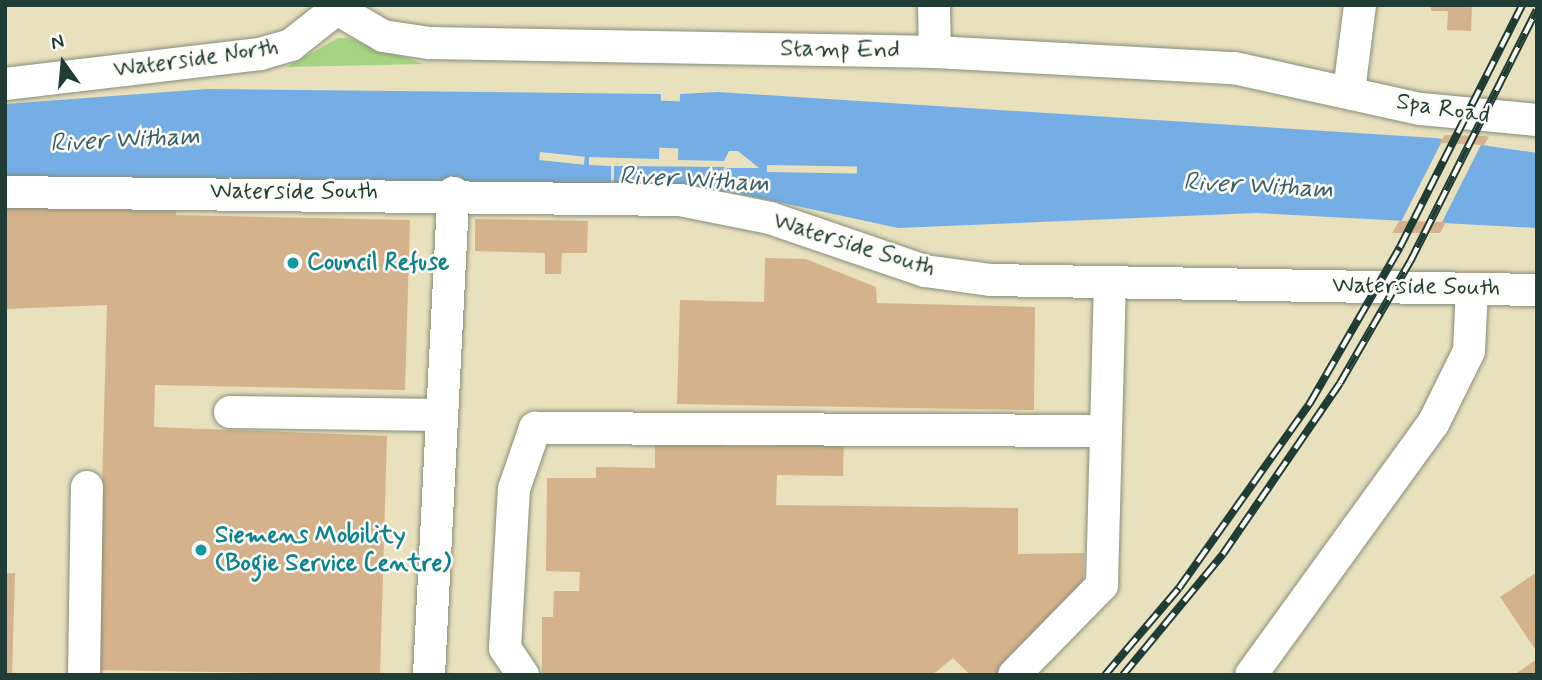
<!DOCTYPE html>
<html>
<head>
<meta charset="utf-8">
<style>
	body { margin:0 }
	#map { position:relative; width:1542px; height:680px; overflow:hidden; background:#e9e0bd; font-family:Mynerve,sans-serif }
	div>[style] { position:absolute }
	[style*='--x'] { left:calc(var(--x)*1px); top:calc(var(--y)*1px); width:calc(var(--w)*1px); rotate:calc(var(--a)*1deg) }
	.green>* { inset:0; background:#a5d482 }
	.water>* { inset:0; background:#75aee5 }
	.pier>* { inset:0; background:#e9e0bd; transform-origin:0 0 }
	.river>* { height:47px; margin:-23.5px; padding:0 23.5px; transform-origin:23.5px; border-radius:23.5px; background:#75aee5 }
	.building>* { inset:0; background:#d4b38c }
	.roads { filter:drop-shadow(0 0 2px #848e78) drop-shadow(0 0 2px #848e78) }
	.minor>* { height:32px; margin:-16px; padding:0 16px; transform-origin:16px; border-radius:16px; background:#fff }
	.rail>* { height:8px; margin-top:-4px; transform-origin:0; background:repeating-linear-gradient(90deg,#fdfcf7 0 16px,#1f3d34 0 32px); box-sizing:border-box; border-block:2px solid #1f3d34 }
	.dots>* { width:19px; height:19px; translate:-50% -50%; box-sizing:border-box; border:4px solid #fdfcf7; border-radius:50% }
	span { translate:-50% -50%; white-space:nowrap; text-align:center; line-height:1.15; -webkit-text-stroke:5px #fdfcf7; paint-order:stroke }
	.street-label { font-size:24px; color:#1f3d34 }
	.culture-label { font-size:24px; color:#0d838f; font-weight:700 }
	.left { translate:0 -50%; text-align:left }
	.water-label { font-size:26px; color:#395f69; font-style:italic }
	.frame { position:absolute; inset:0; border:7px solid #1f3d34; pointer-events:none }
	.north { position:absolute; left:28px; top:28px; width:70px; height:70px; -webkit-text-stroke:5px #fdfcf7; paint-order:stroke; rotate:345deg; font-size:19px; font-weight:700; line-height:28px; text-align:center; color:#1f3d34 }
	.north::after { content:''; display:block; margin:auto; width:24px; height:32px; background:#1f3d34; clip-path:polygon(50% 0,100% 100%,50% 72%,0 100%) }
</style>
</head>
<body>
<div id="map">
	<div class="green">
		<div style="clip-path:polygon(338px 38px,348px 38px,424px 64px,287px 67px)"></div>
	</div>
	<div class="water">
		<div style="clip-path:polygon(207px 89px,661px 94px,659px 159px,589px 157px,589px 165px,611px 166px,611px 189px,5px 177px,5px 104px)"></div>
		<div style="clip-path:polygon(718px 92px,1435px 138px,1537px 153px,1537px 228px,1256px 213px,898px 228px,727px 191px,721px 179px,727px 168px,759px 168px,738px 151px,729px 151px,724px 161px,678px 160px,680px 94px)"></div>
		<div style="clip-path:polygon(614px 166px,725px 167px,717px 179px,725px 193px,614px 189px)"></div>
	</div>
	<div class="pier">
		<div style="clip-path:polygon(1443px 139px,1483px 141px,1440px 226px,1400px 224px)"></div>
		<div style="left:540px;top:152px;width:45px;height:8px;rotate:6deg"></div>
		<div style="left:767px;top:165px;width:90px;height:7px;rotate:1deg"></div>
	</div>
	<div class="river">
		<div style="--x:594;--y:121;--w:150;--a:2.3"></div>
	</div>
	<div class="building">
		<div style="clip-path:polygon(1431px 5px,1472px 5px,1471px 31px,1447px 30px,1448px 11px,1431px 11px)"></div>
		<div style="clip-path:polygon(1445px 135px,1485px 136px,1489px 137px,1484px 145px,1439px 143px)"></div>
		<div style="clip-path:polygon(5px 198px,175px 200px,176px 215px,410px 220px,405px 390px,155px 385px,154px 427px,387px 436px,380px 675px,97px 670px,107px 305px,5px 309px)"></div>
		<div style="clip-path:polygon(475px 219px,588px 221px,587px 253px,562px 253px,561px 274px,545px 274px,545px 253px,475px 251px)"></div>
		<div style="clip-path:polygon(1399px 221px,1446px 222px,1440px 233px,1392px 233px)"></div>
		<div style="clip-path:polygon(765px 258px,806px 259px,876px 287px,877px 303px,1035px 307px,1034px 410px,677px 404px,680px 300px,764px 302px)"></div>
		<div style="clip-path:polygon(655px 430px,725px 432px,724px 446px,777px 446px,777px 434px,844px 435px,843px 476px,777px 475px,776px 505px,1018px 508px,1018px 554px,1084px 553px,1083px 585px,1001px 675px,970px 675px,953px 658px,932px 675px,542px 675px,542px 617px,553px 617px,554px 591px,579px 591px,580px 572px,546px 571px,547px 478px,596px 478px,596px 467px,655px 468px)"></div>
		<div style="clip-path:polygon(1537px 572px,1537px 652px,1500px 597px)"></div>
		<div style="clip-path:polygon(5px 573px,15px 573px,12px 675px,5px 675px)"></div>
		<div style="clip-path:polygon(1537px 659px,1537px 675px,1514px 675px)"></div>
	</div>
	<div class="roads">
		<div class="minor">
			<div style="--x:330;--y:5;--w:61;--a:30.3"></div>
			<div style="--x:383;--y:36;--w:47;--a:8.7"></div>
			<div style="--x:429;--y:43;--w:506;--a:1.02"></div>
			<div style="--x:935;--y:52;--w:299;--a:3.1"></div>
			<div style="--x:1234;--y:68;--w:191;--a:12.4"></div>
			<div style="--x:1421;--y:109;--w:117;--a:5.4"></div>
			<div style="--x:934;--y:5;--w:47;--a:88.8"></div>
			<div style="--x:5;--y:84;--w:257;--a:-6.7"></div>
			<div style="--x:260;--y:54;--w:32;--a:-16"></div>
			<div style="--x:291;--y:45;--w:55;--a:-38.3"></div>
			<div style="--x:1349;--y:91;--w:87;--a:-82.7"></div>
			<div style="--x:5;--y:192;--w:675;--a:0.68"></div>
			<div style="--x:680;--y:200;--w:92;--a:11.3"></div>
			<div style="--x:770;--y:218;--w:164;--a:18.9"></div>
			<div style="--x:925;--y:271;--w:67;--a:7.8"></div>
			<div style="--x:991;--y:280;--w:546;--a:1.05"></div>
			<div style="--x:230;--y:412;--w:212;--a:0.8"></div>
			<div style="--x:84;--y:675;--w:188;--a:-89.1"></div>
			<div style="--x:429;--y:675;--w:483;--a:-87.1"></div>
			<div style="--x:523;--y:675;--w:32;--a:-124"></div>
			<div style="--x:505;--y:648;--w:159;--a:-86.8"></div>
			<div style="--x:514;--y:489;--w:65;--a:-71"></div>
			<div style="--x:535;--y:428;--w:571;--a:0.3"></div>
			<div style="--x:1014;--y:675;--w:126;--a:-45.6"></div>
			<div style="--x:1102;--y:585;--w:303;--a:-88.5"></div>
			<div style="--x:1251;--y:675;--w:310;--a:-54.1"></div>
			<div style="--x:1433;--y:424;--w:81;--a:-63.7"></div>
			<div style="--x:1469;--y:351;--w:62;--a:-87.2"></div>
		</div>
	</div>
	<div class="rail">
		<div style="--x:1105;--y:675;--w:114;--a:-49.6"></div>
		<div style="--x:1179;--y:588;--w:227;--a:-54.7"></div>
		<div style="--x:1310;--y:403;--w:180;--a:-60"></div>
		<div style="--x:1400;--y:247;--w:271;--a:-63.2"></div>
		<div style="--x:1123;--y:675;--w:157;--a:-50.4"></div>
		<div style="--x:1223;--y:554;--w:207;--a:-55.6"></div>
		<div style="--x:1340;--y:383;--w:140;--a:-60"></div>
		<div style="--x:1410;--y:262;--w:282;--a:-63.3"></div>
	</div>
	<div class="dots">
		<div style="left:293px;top:263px;background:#0f9aa8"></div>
		<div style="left:201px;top:550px;background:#0f9aa8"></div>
	</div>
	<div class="street-label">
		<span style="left:840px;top:50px;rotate:1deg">Stamp End</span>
		<span style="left:196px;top:59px;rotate:-8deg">Waterside North</span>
		<span style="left:1443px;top:109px;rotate:9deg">Spa Road</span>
		<span style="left:294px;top:192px">Waterside South</span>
		<span style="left:854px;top:245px;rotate:17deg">Waterside South</span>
		<span style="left:1416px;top:287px;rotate:1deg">Waterside South</span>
	</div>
	<div class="culture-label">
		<span class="left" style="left:307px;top:263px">Council Refuse</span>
		<span class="left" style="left:215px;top:550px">Siemens Mobility<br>(Bogie Service Centre)</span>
	</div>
	<div class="water-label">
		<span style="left:125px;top:141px;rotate:-3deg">River Witham</span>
		<span style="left:694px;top:181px;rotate:3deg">River Witham</span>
		<span style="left:1258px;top:187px;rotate:3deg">River Witham</span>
	</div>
	<div class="frame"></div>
	<div class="north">N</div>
</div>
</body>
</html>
